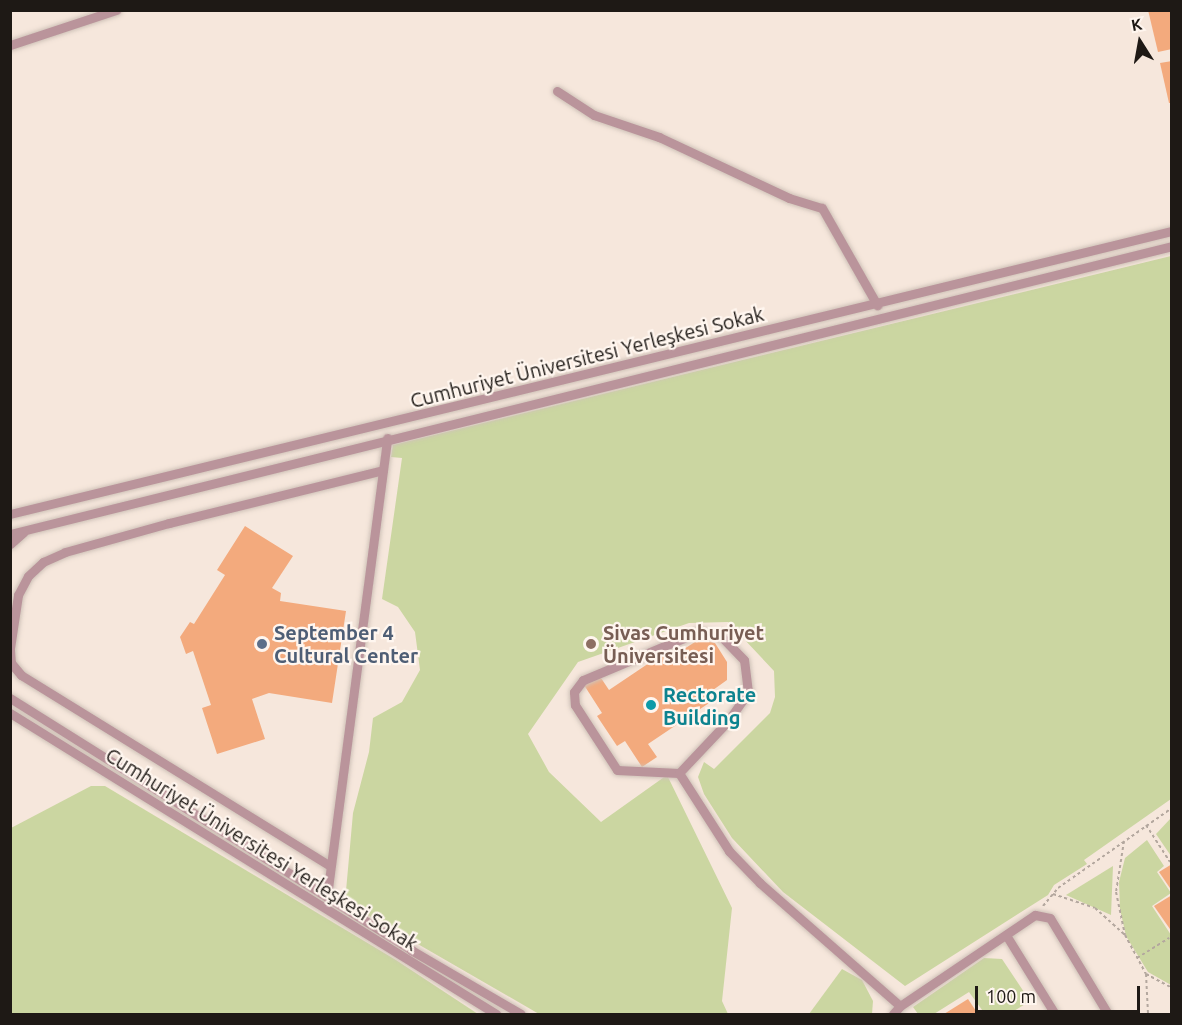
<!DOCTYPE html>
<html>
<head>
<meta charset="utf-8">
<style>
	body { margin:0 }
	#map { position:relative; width:1182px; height:1025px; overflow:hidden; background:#f6e7dc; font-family:Ubuntu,sans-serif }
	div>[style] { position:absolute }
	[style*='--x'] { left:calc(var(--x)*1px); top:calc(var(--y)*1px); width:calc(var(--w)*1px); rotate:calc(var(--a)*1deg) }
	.green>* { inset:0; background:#cbd6a1 }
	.building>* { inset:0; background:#f3aa7d }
	.path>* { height:2px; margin-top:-1px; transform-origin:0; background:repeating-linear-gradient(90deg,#b3a79e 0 3px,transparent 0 6px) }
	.roads { filter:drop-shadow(0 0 2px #cfc2b8) drop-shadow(0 0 2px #cfc2b8) }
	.street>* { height:9px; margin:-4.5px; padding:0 4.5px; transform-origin:4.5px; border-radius:4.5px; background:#ba949b }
	.dots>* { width:16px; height:16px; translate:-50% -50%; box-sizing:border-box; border:3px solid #fff6ef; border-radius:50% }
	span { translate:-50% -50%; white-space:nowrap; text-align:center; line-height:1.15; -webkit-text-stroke:4.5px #fff6ef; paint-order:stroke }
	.street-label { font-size:20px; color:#1e1915 }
	.service-label { font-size:20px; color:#4e5e75; font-weight:700 }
	.left { translate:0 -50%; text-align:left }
	.education-label { font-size:20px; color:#785e54; font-weight:700 }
	.culture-label { font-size:20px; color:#0d838f; font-weight:700 }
	.frame { position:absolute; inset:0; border:12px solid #1e1915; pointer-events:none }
	.north { position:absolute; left:1110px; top:12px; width:60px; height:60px; -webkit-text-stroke:4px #fff6ef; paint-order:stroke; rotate:349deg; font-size:16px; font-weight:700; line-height:24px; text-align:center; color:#1e1915 }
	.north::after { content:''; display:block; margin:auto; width:21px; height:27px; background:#1e1915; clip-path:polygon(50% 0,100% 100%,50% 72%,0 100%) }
	.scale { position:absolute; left:975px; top:986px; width:165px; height:27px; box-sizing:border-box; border:3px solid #1e1915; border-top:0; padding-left:8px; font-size:18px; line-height:21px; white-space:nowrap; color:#1e1915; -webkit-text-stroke:4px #fff6ef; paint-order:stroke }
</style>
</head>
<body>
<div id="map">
	<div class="green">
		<div style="clip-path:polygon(1171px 256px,1171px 799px,1084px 860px,1087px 864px,1054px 885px,1048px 895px,905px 986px,783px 892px,732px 838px,704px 794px,698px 777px,704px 762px,714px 769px,770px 713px,775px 697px,774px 671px,728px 622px,689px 623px,578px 662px,528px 734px,549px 772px,601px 822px,667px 775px,732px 908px,722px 1001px,728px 1014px,539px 1014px,345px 902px,353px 813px,369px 752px,373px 718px,402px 702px,420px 670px,415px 632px,398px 607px,382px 599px,402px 458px,391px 457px,393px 445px)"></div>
		<div style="clip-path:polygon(91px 786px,105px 786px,396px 960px,478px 1014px,11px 1014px,11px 828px)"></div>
		<div style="clip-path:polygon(1171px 818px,1171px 856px,1156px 834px)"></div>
		<div style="clip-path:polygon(1147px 840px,1164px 866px,1157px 872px,1171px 893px,1152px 906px,1171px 935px,1171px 985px,1148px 972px,1126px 936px,1120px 909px,1119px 882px,1125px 858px)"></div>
		<div style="clip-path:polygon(1113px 866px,1111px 915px,1066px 895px)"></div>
		<div style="clip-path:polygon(984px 958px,1002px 959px,1030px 1001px,1009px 1014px,985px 1014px,969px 992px,934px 1014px,918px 1014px,913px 1007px)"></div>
		<div style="clip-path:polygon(842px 969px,862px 980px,873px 1001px,872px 1014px,809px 1014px)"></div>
	</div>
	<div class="building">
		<div style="clip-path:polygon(1148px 10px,1172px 10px,1172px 49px,1158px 52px)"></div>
		<div style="clip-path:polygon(1172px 61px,1172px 103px,1169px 103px,1160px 63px)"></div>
		<div style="clip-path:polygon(245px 526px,293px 556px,272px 588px,281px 593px,280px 601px,346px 611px,332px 703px,269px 693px,252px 699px,265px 739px,217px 754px,202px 708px,211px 705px,193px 651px,186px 654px,180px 637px,190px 622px,194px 624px,225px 575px,217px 570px)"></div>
		<div style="clip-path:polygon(698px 640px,715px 643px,727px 662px,727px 680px,713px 690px,718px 697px,648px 744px,657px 757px,642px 767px,625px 741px,617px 746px,597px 716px,602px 713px,584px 685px,599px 675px,609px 690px,664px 653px,670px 658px)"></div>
		<div style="clip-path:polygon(1172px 864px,1172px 891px,1159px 872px)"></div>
		<div style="clip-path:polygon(1172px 895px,1172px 932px,1154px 906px)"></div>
		<div style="clip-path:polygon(968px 999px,978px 1014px,944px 1014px)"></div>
	</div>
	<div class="path">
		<div style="--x:1146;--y:825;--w:44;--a:57"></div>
		<div style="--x:1124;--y:841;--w:52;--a:98.9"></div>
		<div style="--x:1116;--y:892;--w:44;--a:78.2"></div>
		<div style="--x:1053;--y:894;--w:44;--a:18.4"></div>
		<div style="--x:1095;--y:908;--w:40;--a:42"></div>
		<div style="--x:1125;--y:935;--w:44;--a:61.7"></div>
		<div style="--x:1146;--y:974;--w:40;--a:87.1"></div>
		<div style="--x:1043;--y:906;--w:23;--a:-50"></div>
		<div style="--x:1058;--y:888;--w:139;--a:-35.1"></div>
		<div style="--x:1137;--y:958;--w:38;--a:-32"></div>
		<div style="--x:1146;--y:974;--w:30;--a:28"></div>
	</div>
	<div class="roads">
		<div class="street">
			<div style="--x:10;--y:45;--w:112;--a:-18.3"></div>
			<div style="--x:557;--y:91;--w:44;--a:33"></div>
			<div style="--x:594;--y:115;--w:69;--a:18.7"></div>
			<div style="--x:659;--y:137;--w:144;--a:25.1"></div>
			<div style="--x:789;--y:198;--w:34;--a:17"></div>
			<div style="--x:822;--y:208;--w:112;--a:60.4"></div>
			<div style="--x:10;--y:514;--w:1196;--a:-13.69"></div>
			<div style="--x:10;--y:534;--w:1197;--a:-13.92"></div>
			<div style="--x:10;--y:544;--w:18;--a:-41"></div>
			<div style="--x:10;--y:648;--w:54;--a:-81.4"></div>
			<div style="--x:18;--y:595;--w:21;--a:-62"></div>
			<div style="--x:28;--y:576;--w:21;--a:-43"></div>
			<div style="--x:43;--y:562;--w:24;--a:-24"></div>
			<div style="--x:65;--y:552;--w:108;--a:-15.6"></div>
			<div style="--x:169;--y:523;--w:220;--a:-13.9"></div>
			<div style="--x:10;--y:650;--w:13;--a:86"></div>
			<div style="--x:11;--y:663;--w:16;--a:50"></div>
			<div style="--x:21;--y:675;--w:363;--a:31.7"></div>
			<div style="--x:10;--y:698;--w:474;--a:32.1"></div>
			<div style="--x:411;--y:950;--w:127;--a:30.2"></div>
			<div style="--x:10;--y:713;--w:572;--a:31.77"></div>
			<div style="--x:679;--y:773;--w:71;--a:-46.7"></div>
			<div style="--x:728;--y:721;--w:35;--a:-55"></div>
			<div style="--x:748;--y:692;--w:32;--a:-97"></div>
			<div style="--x:744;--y:660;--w:35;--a:-134"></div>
			<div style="--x:720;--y:635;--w:22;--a:-172"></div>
			<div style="--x:698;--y:632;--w:125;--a:157.3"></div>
			<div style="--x:583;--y:680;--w:15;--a:127"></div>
			<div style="--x:574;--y:692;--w:13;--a:86"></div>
			<div style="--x:575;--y:705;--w:77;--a:57.1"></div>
			<div style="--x:617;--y:770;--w:62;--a:2.8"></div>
			<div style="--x:679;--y:773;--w:93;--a:57.3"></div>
			<div style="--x:729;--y:851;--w:45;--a:45.9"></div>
			<div style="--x:760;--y:883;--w:186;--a:41.3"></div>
			<div style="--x:327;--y:896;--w:462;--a:-82.5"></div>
			<div style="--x:1006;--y:935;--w:93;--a:58.2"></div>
			<div style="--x:893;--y:1014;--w:11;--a:-49"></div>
			<div style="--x:900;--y:1006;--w:163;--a:-34"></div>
			<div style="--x:1035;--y:915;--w:15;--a:11"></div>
			<div style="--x:1050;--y:918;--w:112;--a:58.9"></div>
		</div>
	</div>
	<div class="dots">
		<div style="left:262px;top:644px;background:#5c6f8a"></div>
		<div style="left:591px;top:644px;background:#8d6e63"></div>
		<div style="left:651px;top:705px;background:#0f9aa8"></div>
	</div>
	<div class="street-label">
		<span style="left:587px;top:357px;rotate:-14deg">Cumhuriyet Üniversitesi Yerleşkesi Sokak</span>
		<span style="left:262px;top:849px;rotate:32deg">Cumhuriyet Üniversitesi Yerleşkesi Sokak</span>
	</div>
	<div class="service-label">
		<span class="left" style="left:274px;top:644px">September 4<br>Cultural Center</span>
	</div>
	<div class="education-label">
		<span class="left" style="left:603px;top:644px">Sivas Cumhuriyet<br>Üniversitesi</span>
	</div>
	<div class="culture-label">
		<span class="left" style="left:663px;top:706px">Rectorate<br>Building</span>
	</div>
	<div class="frame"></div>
	<div class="north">K</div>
	<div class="scale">100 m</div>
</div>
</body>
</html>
